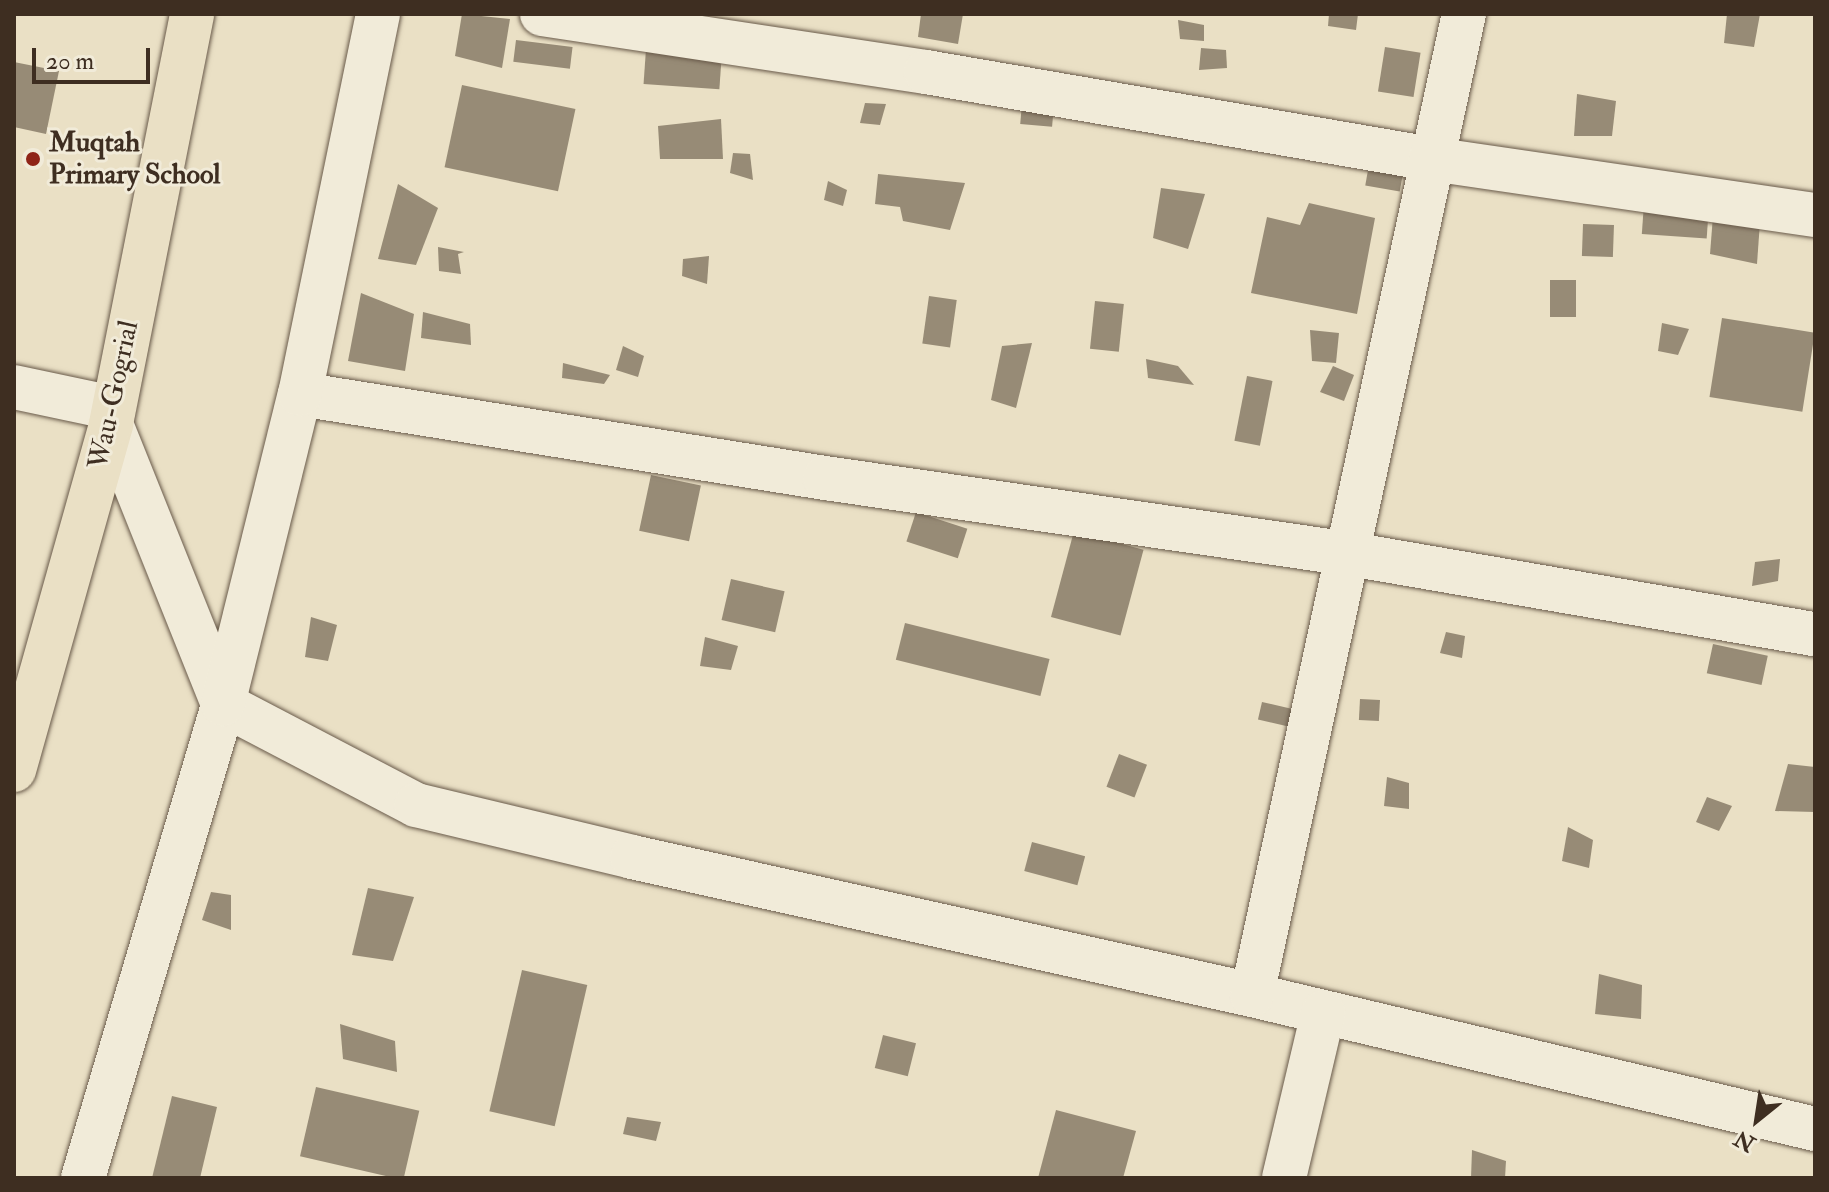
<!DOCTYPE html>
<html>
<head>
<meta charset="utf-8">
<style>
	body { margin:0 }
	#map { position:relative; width:1829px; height:1192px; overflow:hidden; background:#eae0c5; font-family:"IM FELL Double Pica",serif }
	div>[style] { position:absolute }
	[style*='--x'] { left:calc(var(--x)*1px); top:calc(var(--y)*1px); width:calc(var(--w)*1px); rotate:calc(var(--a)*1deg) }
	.building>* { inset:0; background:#978b76; transform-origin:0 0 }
	.roads { filter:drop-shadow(0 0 2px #695a4a) drop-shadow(0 0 2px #695a4a) }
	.minor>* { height:44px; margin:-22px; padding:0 22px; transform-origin:22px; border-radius:22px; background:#f1ebd9 }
	.major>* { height:44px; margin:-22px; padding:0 22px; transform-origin:22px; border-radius:22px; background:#eae0c5 }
	.dots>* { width:22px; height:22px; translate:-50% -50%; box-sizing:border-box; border:4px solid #f1ebd9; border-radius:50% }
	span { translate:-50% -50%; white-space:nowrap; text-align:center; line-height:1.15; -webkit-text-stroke:6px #f1ebd9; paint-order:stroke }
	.poi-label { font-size:28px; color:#3e2e21; font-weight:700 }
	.left { translate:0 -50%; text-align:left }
	.street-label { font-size:28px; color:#3e2e21 }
	.frame { position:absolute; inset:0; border:16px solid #3e2e21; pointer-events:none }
	.north { position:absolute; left:1717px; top:1080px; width:80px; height:80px; -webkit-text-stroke:6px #f1ebd9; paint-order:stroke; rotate:210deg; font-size:22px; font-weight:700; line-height:32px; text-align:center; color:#3e2e21 }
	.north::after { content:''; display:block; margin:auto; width:28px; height:36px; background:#3e2e21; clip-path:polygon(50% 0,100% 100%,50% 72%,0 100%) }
	.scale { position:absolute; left:32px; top:48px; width:118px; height:36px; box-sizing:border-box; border:4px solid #3e2e21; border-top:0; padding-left:10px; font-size:24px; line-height:28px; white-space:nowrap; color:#3e2e21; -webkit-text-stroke:6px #f1ebd9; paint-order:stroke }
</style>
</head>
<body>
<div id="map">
	<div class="building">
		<div style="clip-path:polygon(462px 14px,510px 19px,502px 68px,455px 56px)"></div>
		<div style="clip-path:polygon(921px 14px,963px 14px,958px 44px,918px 37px)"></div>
		<div style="clip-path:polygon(1329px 14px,1358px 14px,1356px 30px,1328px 26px)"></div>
		<div style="clip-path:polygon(1727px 14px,1760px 14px,1754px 47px,1724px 43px)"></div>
		<div style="clip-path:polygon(1178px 20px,1204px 25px,1204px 41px,1180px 39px)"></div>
		<div style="left:516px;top:40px;width:57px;height:22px;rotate:7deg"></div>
		<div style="left:1385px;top:47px;width:36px;height:45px;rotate:9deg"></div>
		<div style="clip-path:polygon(1201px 48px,1226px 50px,1227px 68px,1199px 70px)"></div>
		<div style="left:646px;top:49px;width:76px;height:35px;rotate:4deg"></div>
		<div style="clip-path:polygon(14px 62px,59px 71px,46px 134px,14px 127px)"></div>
		<div style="left:462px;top:85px;width:116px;height:84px;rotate:12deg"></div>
		<div style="left:1023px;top:92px;width:32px;height:32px;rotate:5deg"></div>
		<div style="clip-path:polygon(1577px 94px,1616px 101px,1612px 136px,1574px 136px)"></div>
		<div style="clip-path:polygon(865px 103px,886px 104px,880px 125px,860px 123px)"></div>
		<div style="clip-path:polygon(721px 119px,723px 159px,660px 159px,658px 126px)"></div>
		<div style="clip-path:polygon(733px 153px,750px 154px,753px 180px,730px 173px)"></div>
		<div style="left:1371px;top:153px;width:35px;height:33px;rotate:10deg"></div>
		<div style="clip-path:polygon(878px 174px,965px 183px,950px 230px,903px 221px,900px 207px,875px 204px)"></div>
		<div style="clip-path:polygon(828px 181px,847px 190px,843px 206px,824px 200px)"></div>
		<div style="clip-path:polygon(398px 184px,438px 208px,416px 265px,378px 259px)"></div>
		<div style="clip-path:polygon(1161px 188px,1205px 194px,1188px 249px,1153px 238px)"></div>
		<div style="clip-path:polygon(1309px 203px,1375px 218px,1357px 314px,1251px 293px,1267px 217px,1300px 225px)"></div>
		<div style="left:1644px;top:203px;width:65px;height:31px;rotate:4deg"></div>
		<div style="clip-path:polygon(1714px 203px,1761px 208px,1757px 264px,1710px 254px)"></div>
		<div style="left:1583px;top:224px;width:31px;height:32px;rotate:2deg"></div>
		<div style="clip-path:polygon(438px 247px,464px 252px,458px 254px,461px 274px,439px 271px)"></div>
		<div style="clip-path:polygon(709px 256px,707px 284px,682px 276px,683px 259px)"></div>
		<div style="left:1550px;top:280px;width:26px;height:37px"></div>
		<div style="clip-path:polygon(361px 293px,414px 314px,405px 371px,348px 361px)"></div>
		<div style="left:929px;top:296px;width:28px;height:48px;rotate:8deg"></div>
		<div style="left:1095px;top:301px;width:29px;height:48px;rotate:6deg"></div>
		<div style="clip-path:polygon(423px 312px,470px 324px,471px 345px,421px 338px)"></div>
		<div style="left:1722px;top:318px;width:94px;height:80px;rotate:9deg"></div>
		<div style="clip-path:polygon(1662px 323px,1689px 329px,1678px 355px,1658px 351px)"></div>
		<div style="clip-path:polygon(1310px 330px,1339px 333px,1336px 363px,1312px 361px)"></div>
		<div style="clip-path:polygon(1032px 343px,1016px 408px,991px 400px,1002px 346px)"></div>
		<div style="clip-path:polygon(623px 346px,644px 356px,638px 377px,616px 370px)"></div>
		<div style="clip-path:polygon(1146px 359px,1178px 366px,1194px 385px,1148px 378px)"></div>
		<div style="clip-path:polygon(563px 363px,610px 375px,604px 384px,562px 378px)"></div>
		<div style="clip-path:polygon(1333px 366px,1354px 375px,1344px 401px,1320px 392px)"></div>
		<div style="left:1247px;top:376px;width:26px;height:66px;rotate:11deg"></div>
		<div style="left:651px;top:475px;width:51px;height:57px;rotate:12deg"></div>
		<div style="left:916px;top:512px;width:54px;height:31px;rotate:18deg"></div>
		<div style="left:1074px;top:531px;width:72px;height:89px;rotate:15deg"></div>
		<div style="clip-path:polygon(1780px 559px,1778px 581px,1752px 586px,1755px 562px)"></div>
		<div style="left:731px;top:579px;width:55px;height:42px;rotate:13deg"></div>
		<div style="clip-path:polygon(311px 617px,337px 625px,328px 661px,305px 657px)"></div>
		<div style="left:905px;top:623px;width:149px;height:38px;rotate:14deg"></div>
		<div style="clip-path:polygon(1446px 632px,1465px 636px,1462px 658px,1440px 653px)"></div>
		<div style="clip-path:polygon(705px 637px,738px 646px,731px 670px,700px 666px)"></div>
		<div style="left:1713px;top:644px;width:56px;height:30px;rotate:12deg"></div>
		<div style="left:1360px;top:699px;width:20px;height:21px;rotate:3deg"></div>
		<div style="left:1262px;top:702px;width:40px;height:18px;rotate:13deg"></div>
		<div style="left:1119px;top:754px;width:30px;height:35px;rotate:21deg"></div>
		<div style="clip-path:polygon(1788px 764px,1815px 767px,1815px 812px,1775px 811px)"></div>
		<div style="clip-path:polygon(1387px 777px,1409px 783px,1409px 809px,1384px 806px)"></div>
		<div style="clip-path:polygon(1707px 797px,1732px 806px,1719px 831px,1696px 822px)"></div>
		<div style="clip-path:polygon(1568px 827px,1593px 840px,1589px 868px,1562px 861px)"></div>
		<div style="left:1032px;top:842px;width:55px;height:30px;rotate:15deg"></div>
		<div style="clip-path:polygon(368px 888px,414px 897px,393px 961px,352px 955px)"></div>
		<div style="clip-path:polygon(211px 892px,231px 895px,231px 930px,202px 920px)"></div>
		<div style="left:522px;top:970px;width:67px;height:145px;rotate:13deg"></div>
		<div style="clip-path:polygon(1599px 974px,1642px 985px,1641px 1019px,1595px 1014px)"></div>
		<div style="clip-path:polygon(340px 1024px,395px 1041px,397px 1072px,343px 1059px)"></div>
		<div style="left:883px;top:1035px;width:34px;height:34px;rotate:14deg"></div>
		<div style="left:316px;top:1087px;width:106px;height:71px;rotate:13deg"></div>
		<div style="clip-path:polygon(172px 1096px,217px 1107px,200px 1178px,152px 1178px)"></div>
		<div style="clip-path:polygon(1056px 1110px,1136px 1131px,1123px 1178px,1038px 1178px)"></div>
		<div style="clip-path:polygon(627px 1117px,661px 1122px,656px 1141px,623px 1134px)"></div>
		<div style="clip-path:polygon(1472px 1150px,1506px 1161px,1505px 1178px,1471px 1178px)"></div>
	</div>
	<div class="roads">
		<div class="minor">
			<div style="--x:542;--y:14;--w:388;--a:8.6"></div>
			<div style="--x:926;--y:72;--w:512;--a:9.77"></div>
			<div style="--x:1431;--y:159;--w:388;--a:8.3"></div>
			<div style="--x:14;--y:387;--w:101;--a:12"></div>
			<div style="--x:300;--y:394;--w:532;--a:9.09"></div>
			<div style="--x:825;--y:478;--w:530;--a:8.24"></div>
			<div style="--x:1350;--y:554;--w:472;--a:9.8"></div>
			<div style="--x:111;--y:424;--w:302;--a:68.2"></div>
			<div style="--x:223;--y:704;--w:218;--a:27.6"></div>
			<div style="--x:416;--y:805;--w:222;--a:13.5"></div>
			<div style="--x:632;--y:857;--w:635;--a:12.55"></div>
			<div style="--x:1252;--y:995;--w:579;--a:13.39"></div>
			<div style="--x:1252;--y:995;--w:1004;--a:-77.81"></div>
			<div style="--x:83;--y:1178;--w:494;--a:-73.5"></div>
			<div style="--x:223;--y:704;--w:319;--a:-76.1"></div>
			<div style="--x:300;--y:394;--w:388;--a:-78.4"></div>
			<div style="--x:1284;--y:1178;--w:170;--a:-76.7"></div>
		</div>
		<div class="major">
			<div style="--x:14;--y:770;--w:359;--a:-74.3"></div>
			<div style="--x:111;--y:424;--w:418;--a:-78.8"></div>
		</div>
	</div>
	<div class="dots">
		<div style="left:33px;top:159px;background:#8f2418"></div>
	</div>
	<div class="poi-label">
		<span class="left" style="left:49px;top:159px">Muqtah<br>Primary School</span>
	</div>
	<div class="street-label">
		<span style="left:114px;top:395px;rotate:-78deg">Wau-Gogrial</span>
	</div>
	<div class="frame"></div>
	<div class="north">N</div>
	<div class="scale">20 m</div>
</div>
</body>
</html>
